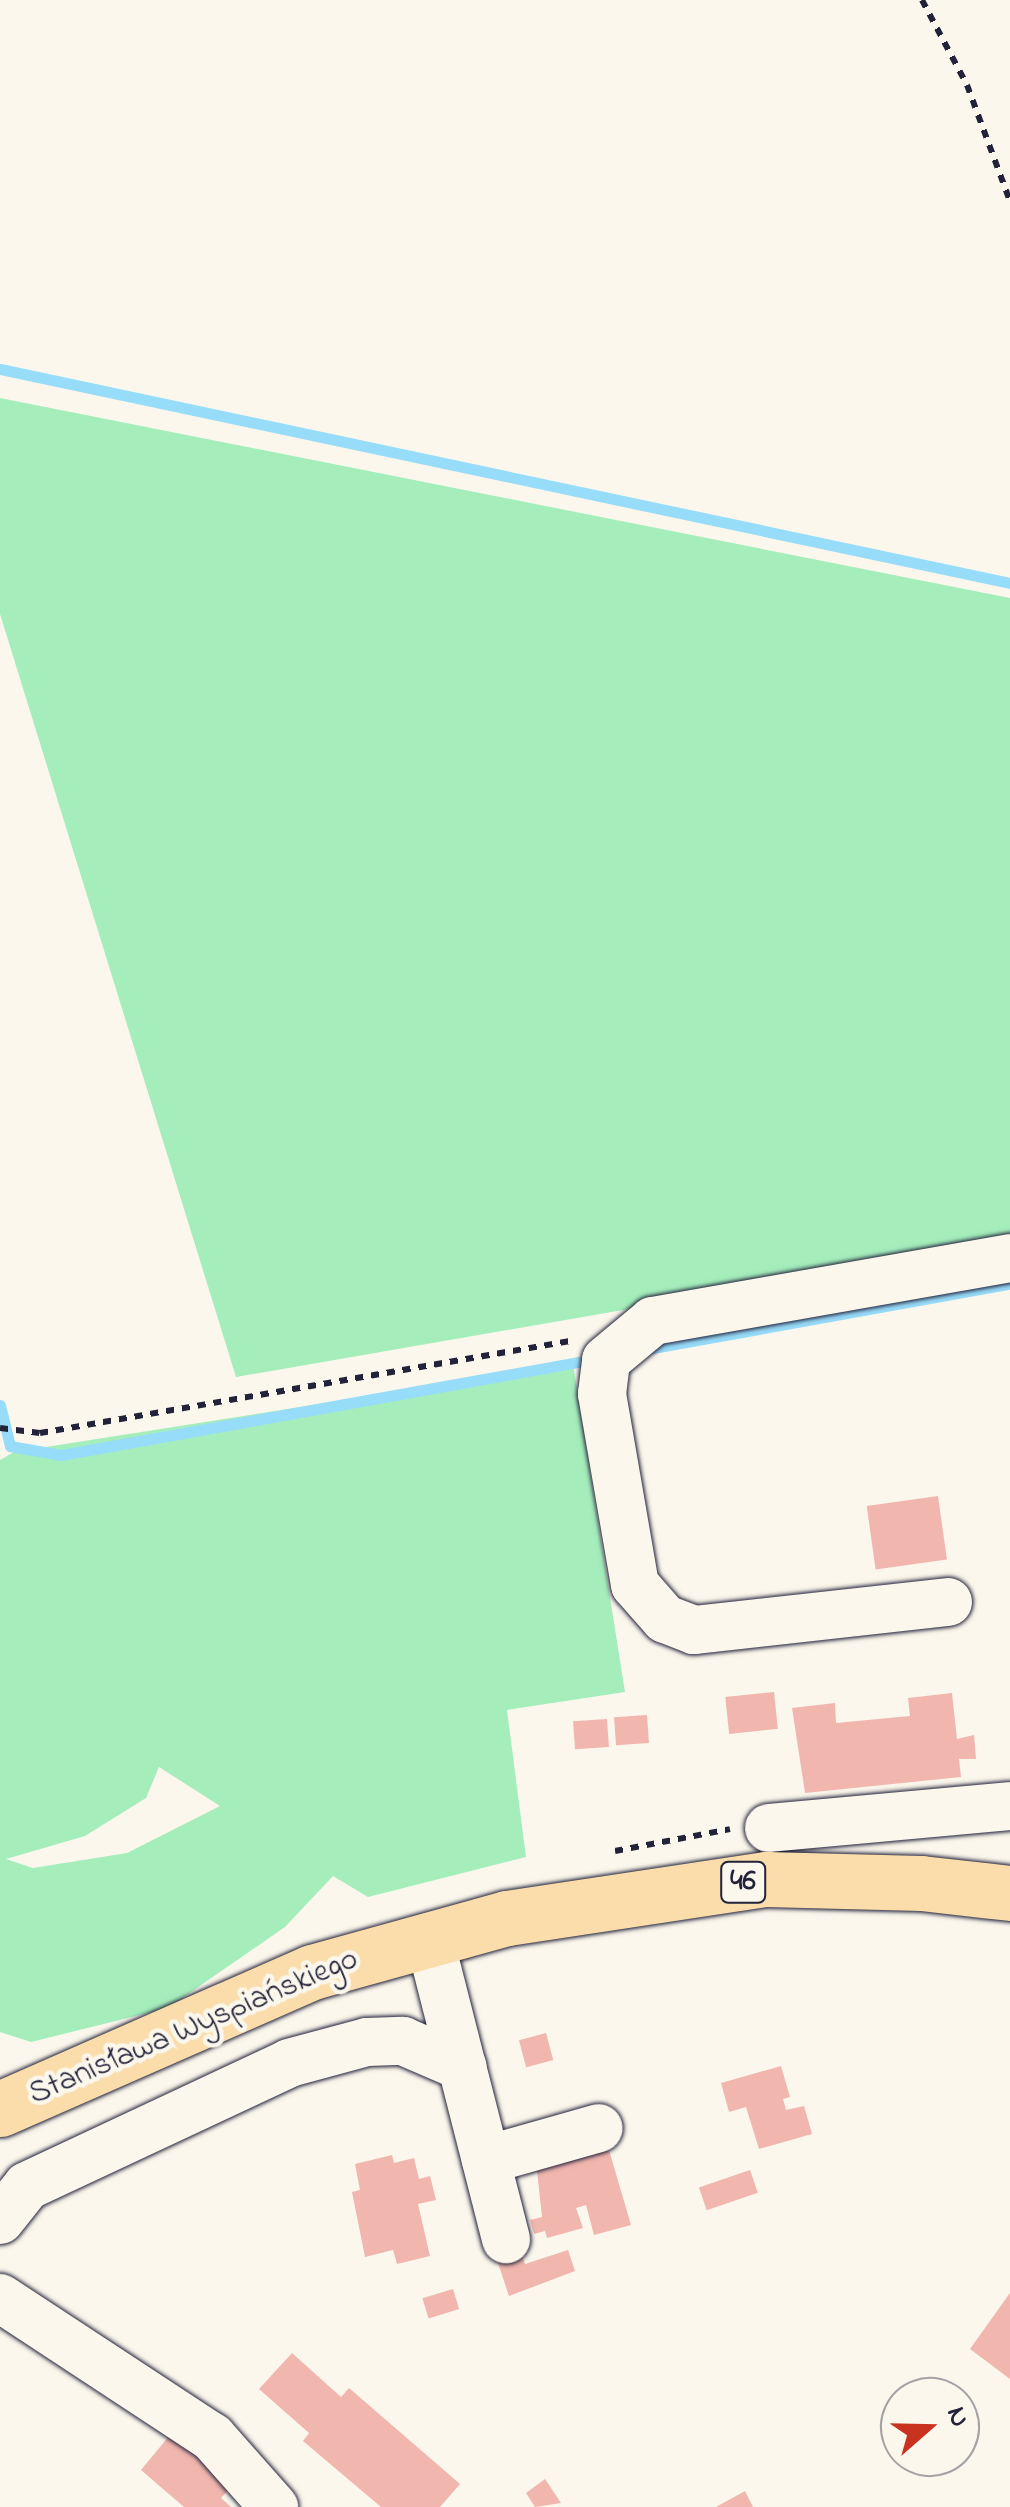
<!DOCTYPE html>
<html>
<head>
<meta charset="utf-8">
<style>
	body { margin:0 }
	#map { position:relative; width:1010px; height:2507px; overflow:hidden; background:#fbf7ec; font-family:"Indie Flower",sans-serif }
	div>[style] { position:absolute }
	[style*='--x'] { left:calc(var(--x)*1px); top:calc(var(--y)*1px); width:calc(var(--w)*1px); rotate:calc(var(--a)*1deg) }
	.green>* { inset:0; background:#a5eebc }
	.stream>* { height:11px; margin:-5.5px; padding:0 5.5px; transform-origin:5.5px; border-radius:5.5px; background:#97dcf9 }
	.building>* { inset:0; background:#f1b6ae; transform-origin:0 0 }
	.path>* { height:6px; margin-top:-3px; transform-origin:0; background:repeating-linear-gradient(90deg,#22223b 0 8px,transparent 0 16px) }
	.roads { filter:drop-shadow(0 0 2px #22223b) drop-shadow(0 0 2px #22223b) }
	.minor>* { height:48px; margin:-24px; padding:0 24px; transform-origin:24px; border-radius:24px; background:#fbf7ec }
	.major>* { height:55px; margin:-27.5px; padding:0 27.5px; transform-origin:27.5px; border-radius:27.5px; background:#faddab }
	span { translate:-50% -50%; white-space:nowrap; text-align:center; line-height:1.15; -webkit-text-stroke:9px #fbf7ec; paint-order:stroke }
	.shield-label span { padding:2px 8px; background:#fbf7ec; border:2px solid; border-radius:8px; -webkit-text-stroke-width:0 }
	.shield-label { font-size:30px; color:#22223b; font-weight:700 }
	.street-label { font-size:32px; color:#22223b }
	.north { position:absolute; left:880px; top:2377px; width:100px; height:100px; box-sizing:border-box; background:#fbf7ec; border:2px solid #a4a2a5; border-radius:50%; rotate:70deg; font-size:28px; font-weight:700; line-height:40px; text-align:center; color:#22223b }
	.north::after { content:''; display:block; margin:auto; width:35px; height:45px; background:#c8321e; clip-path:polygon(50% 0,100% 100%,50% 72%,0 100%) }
</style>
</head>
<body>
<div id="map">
	<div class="green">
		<div style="clip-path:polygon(0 398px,1010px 598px,1010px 1243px,236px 1377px,0 614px)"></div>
		<div style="clip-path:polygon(evenodd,573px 1364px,625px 1692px,507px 1710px,526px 1857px,368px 1897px,333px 1876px,285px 1927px,168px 2008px,31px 2042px,0 2032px,0 1460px,14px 1452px,573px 1364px,159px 1767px,220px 1806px,127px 1853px,33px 1868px,6px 1859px,85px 1836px,146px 1798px,159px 1767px)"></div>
	</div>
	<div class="stream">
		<div style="--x:0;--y:369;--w:1032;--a:11.96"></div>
		<div style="--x:647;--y:1349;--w:369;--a:-10.2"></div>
		<div style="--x:0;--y:1405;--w:42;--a:76.3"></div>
		<div style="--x:10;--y:1446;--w:52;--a:10"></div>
		<div style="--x:61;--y:1455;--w:543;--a:-10.19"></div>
	</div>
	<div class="building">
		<div style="left:938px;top:1496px;width:64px;height:72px;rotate:82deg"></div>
		<div style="left:774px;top:1692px;width:37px;height:49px;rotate:84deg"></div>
		<div style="clip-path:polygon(952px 1693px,957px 1739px,974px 1735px,976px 1759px,959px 1759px,961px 1777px,805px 1793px,792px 1708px,835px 1703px,836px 1723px,910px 1716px,908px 1698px)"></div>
		<div style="left:647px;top:1715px;width:28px;height:33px;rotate:86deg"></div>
		<div style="left:607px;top:1719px;width:28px;height:34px;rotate:86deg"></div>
		<div style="left:546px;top:2033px;width:28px;height:28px;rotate:75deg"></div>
		<div style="clip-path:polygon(781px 2066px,790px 2097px,783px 2099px,786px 2110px,804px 2106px,812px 2134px,759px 2149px,746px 2107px,729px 2112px,721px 2083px)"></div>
		<div style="clip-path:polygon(582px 2150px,584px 2157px,609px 2150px,631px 2225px,594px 2235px,586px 2205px,576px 2208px,583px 2228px,547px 2238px,545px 2231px,534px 2234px,530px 2220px,542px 2217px,536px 2162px)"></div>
		<div style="clip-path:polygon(392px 2155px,394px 2163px,414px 2158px,419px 2179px,430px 2176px,436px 2200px,418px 2204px,430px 2256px,397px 2264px,393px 2250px,365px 2257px,352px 2192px,360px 2190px,355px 2164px)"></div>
		<div style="left:750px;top:2170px;width:24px;height:54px;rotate:71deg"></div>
		<div style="clip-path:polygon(518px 2245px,525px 2264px,568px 2250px,575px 2271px,509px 2296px,495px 2254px)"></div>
		<div style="left:453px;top:2289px;width:21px;height:32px;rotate:73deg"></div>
		<div style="clip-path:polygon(1010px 2293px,1010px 2379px,970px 2349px)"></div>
		<div style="clip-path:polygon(292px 2353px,341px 2397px,349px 2388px,460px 2484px,440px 2507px,381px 2507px,303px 2441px,309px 2433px,259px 2389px)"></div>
		<div style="clip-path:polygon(174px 2430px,230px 2488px,221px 2498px,231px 2507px,184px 2507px,141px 2470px)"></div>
		<div style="clip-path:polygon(545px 2479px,561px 2503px,535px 2507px,526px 2493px)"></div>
		<div style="clip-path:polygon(745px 2491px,753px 2507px,716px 2507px)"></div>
	</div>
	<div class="path">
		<div style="--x:922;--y:0;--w:96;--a:62.1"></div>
		<div style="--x:967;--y:85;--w:124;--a:69.7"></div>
		<div style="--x:0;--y:1428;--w:40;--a:7.1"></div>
		<div style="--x:40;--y:1433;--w:538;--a:-9.85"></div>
		<div style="--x:615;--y:1851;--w:117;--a:-10.8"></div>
	</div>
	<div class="roads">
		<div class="minor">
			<div style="--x:948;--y:1602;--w:256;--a:173.7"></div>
			<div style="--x:694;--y:1630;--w:31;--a:-159"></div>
			<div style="--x:665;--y:1619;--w:45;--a:-131.4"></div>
			<div style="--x:635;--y:1585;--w:194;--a:-99.8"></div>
			<div style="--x:602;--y:1394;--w:34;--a:-83"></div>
			<div style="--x:606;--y:1360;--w:61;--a:-39.7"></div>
			<div style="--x:653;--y:1321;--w:363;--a:-10"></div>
			<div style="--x:769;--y:1828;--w:242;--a:-5.2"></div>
			<div style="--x:429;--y:1937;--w:312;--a:75.7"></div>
			<div style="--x:486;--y:2160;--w:117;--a:-15.8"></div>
			<div style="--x:0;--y:2220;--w:43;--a:-51.5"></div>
			<div style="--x:27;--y:2186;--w:289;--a:-25.1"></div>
			<div style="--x:289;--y:2063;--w:81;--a:-15.1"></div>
			<div style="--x:367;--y:2042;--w:36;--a:-2"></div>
			<div style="--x:403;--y:2041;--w:65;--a:23.4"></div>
			<div style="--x:0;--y:2298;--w:254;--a:33.3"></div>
			<div style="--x:212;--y:2437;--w:94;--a:48.5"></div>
		</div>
		<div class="major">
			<div style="--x:0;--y:2109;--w:341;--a:-23.7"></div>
			<div style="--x:312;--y:1972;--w:202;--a:-15.5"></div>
			<div style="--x:507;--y:1918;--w:262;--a:-8.6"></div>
			<div style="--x:766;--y:1879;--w:155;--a:1.5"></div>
			<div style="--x:921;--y:1883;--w:90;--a:6.4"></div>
		</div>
	</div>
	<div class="shield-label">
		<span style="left:743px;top:1882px">46</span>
	</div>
	<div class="street-label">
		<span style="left:194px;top:2028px;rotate:-23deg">Stanisława Wyspiańskiego</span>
	</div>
	<div class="north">N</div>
</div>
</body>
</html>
